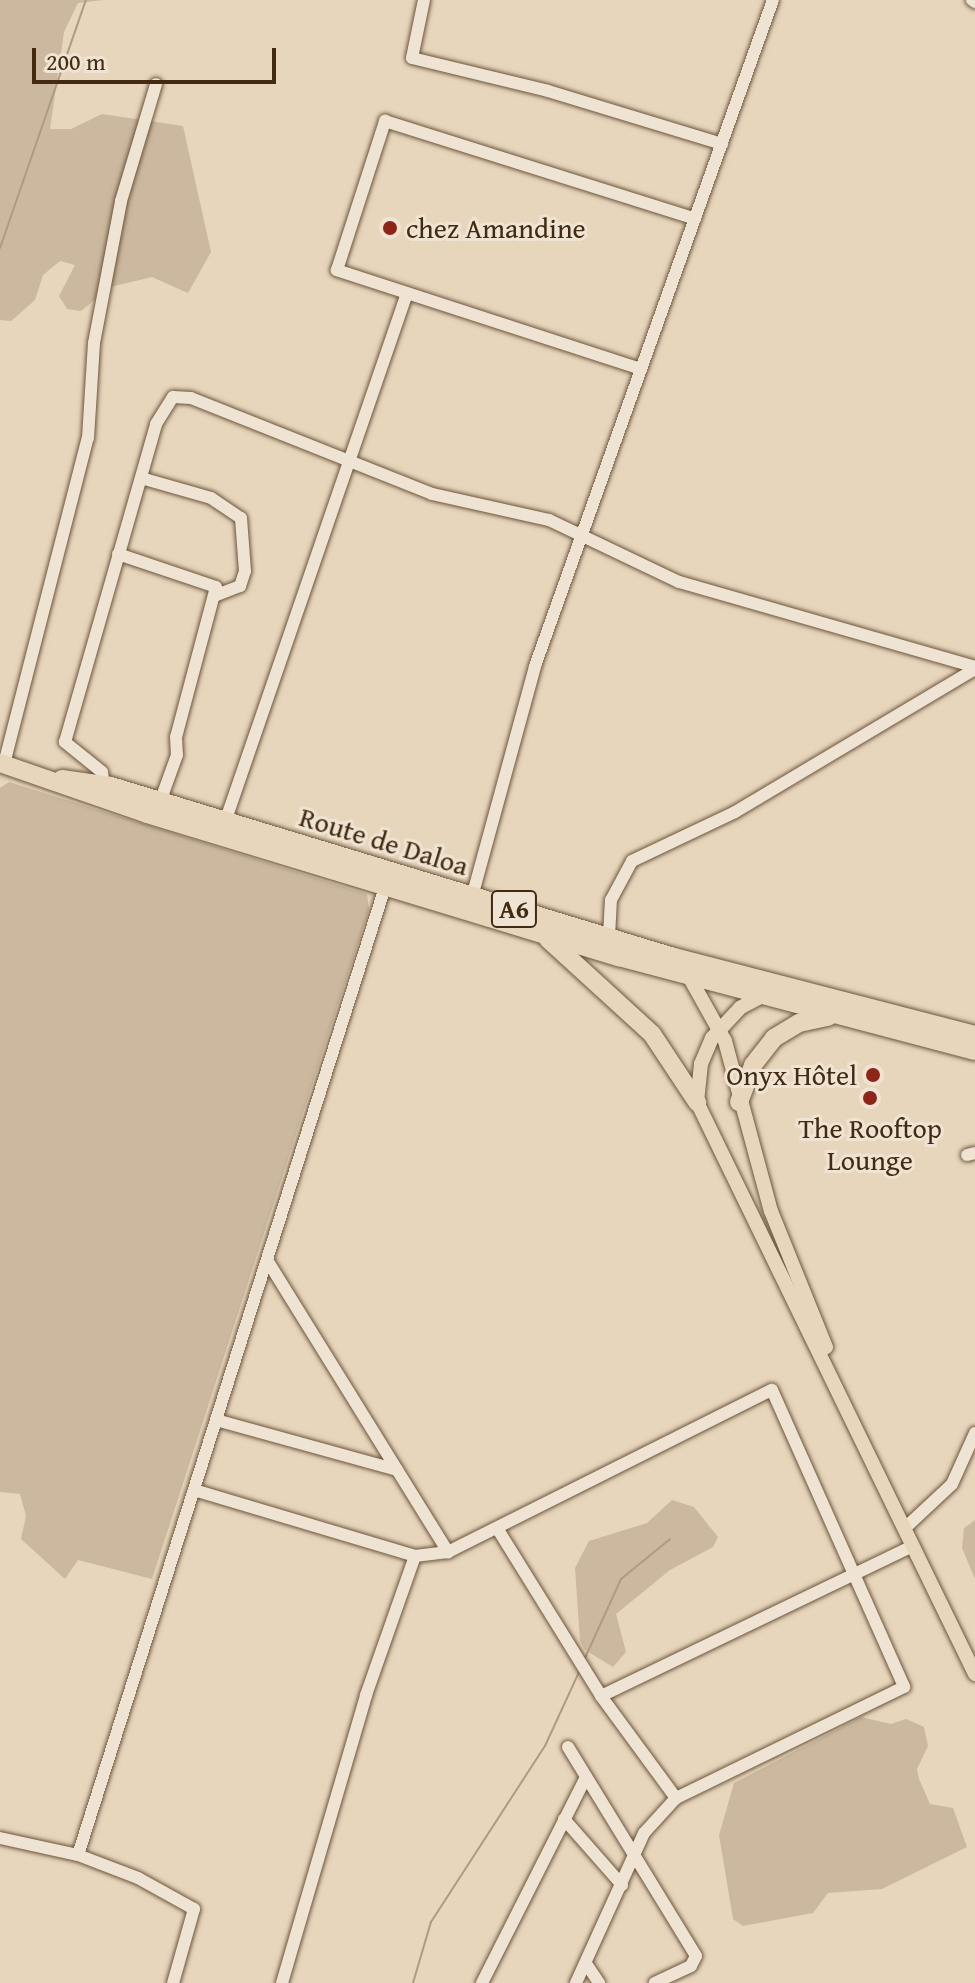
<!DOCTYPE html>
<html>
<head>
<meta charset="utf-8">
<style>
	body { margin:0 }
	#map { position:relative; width:975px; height:1983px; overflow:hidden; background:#e7d5bc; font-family:"Gentium Book Plus",serif }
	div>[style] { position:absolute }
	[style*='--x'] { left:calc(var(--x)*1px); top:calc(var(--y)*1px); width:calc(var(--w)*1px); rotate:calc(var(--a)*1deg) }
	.green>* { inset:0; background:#cbb89f }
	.stream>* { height:2px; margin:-1px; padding:0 1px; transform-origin:1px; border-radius:1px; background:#af9b82 }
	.roads { filter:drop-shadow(0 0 2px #6c563c) drop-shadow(0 0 2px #6c563c) }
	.minor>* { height:12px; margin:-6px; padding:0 6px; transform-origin:6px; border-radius:6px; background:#efe4d3 }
	.major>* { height:14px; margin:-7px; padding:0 7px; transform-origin:7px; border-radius:7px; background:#e7d5bc }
	.highway>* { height:18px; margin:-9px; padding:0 9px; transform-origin:9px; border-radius:9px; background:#e7d5bc }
	.dots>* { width:22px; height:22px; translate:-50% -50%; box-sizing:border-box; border:4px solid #efe4d3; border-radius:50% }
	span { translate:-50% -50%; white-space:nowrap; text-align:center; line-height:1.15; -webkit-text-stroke:6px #efe4d3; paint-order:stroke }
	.shield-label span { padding:2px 6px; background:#efe4d3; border:2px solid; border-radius:6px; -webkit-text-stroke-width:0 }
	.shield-label { font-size:26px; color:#432b12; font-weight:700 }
	.poi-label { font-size:28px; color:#432b12 }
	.left { translate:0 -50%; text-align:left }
	.right { translate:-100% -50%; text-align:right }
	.street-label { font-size:28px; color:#432b12 }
	.scale { position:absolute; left:32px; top:48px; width:244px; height:36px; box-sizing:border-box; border:4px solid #432b12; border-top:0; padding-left:10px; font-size:24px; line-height:28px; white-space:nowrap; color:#432b12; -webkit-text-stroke:6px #efe4d3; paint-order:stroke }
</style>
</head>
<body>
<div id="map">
	<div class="green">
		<div style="clip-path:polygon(0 0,104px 0,78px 3px,64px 32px,50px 129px,71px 129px,102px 114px,183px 126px,211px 252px,188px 293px,152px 277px,110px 287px,81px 311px,67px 309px,59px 296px,75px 265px,60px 261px,43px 275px,35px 300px,11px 321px,0 320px)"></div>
		<div style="clip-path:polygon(9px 782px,367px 894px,369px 909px,152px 1579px,78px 1560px,65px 1579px,21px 1539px,26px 1516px,20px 1494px,0 1492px,0 788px)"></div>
		<div style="clip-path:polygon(672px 1500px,694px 1507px,718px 1537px,713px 1547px,670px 1570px,616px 1614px,626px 1652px,613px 1667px,585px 1650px,580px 1641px,575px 1568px,589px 1541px,647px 1523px)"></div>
		<div style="clip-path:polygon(975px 1520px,975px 1579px,962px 1548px,964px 1528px)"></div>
		<div style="clip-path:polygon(861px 1717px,891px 1724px,906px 1719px,924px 1727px,928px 1746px,917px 1769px,919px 1779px,930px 1804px,953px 1808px,967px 1847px,882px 1889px,828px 1893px,813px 1913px,743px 1926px,733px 1919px,719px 1835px,734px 1783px)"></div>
	</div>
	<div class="stream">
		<div style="--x:0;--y:248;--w:262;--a:-70.9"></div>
		<div style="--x:585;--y:1658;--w:87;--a:-65.5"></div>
		<div style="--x:621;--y:1579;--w:63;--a:-39.2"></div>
		<div style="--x:413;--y:1983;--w:64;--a:-73.6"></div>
		<div style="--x:431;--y:1922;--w:210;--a:-57.1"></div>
		<div style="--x:545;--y:1746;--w:81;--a:-65.3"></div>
	</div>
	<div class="roads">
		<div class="minor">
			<div style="--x:424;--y:0;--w:59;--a:101.7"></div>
			<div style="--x:412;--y:58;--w:140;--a:13.6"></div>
			<div style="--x:548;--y:91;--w:182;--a:16.9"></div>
			<div style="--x:972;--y:0;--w:4;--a:34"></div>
			<div style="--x:641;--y:369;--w:320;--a:-162"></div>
			<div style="--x:337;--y:270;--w:157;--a:-72.1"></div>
			<div style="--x:385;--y:121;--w:325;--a:17.5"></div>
			<div style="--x:141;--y:478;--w:73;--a:15.9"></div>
			<div style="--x:211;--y:498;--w:36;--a:34"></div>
			<div style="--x:241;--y:518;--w:53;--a:85.7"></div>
			<div style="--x:245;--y:571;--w:16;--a:108"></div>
			<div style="--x:240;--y:586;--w:26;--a:159"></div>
			<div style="--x:118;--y:554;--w:103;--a:18.6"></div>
			<div style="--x:216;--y:587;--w:155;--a:104.9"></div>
			<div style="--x:176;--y:737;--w:18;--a:87"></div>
			<div style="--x:177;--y:755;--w:50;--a:109.9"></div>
			<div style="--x:4;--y:764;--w:337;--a:-75.6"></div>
			<div style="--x:88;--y:438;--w:95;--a:-86.4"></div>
			<div style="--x:94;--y:343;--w:145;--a:-79.2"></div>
			<div style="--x:121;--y:201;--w:122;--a:-73.3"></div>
			<div style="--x:104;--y:785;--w:13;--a:-99"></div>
			<div style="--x:102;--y:772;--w:48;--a:-141"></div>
			<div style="--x:65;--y:742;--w:331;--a:-74"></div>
			<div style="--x:156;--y:424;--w:32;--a:-58"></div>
			<div style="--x:173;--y:397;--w:18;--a:3"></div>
			<div style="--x:191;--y:398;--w:259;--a:21.7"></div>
			<div style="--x:432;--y:494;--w:120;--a:12.5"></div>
			<div style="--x:549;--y:520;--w:144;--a:25.5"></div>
			<div style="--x:679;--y:582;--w:308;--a:16"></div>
			<div style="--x:225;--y:822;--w:559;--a:-71.01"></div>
			<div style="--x:472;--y:897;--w:239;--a:-74.7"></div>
			<div style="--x:535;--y:666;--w:707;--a:-70.34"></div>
			<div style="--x:609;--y:937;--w:37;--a:-87"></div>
			<div style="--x:611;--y:900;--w:44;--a:-61.7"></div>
			<div style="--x:632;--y:861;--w:114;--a:-25.4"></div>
			<div style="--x:735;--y:812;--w:279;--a:-30.8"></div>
			<div style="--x:967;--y:1155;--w:8;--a:-14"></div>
			<div style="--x:267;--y:1260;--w:344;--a:58.2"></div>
			<div style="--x:216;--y:1420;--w:188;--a:15.4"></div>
			<div style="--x:194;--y:1490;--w:231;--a:16.6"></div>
			<div style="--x:415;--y:1556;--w:33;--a:-7"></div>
			<div style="--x:448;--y:1552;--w:362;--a:-26.6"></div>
			<div style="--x:772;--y:1390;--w:325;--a:66"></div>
			<div style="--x:904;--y:1687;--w:254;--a:154"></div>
			<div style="--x:676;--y:1798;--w:47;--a:132.4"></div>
			<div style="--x:644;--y:1833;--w:165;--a:114.4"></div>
			<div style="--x:497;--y:1528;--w:198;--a:58.2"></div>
			<div style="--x:601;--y:1696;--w:127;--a:53.7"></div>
			<div style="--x:905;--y:1528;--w:64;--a:-43.1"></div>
			<div style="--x:952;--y:1484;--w:56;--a:-65.7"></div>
			<div style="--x:601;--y:1696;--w:346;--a:-25.7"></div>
			<div style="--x:568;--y:1747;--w:245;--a:58.5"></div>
			<div style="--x:696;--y:1956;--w:11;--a:117"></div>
			<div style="--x:691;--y:1966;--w:40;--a:155"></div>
			<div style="--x:564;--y:1819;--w:88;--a:48.7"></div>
			<div style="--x:0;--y:1838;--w:80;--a:12.3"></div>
			<div style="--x:78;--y:1855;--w:64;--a:21"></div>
			<div style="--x:138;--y:1878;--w:64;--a:29"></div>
			<div style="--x:194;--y:1909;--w:77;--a:105.8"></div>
			<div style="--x:78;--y:1855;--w:1016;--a:-72.4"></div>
			<div style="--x:587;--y:1965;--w:22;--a:56"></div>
			<div style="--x:282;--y:1983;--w:300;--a:-73.7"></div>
			<div style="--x:366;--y:1695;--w:147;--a:-70.6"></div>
			<div style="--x:482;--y:1983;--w:231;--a:-63.2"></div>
		</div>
		<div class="major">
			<div style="--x:686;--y:971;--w:80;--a:60.9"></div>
			<div style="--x:725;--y:1041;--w:176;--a:74.9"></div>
			<div style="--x:771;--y:1211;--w:147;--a:68"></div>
			<div style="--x:764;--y:995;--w:27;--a:152"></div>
			<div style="--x:740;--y:1008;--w:41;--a:133"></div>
			<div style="--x:712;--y:1038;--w:28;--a:113"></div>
			<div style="--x:701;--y:1064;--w:38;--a:96"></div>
			<div style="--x:697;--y:1102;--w:636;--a:64.08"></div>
		</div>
		<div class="highway">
			<div style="--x:0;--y:763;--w:156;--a:19.1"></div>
			<div style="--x:147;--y:814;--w:493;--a:16.9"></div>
			<div style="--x:619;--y:957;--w:368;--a:14.8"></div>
			<div style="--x:62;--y:779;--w:49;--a:8.1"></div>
			<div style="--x:111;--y:786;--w:588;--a:16.9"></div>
			<div style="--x:674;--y:957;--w:311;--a:14.5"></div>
			<div style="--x:548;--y:939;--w:141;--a:42.4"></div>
			<div style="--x:652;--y:1034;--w:82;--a:56.5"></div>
			<div style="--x:739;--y:1102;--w:40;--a:-69"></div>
			<div style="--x:753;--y:1065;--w:34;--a:-52"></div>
			<div style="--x:774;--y:1038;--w:29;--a:-31"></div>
			<div style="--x:799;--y:1023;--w:30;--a:-12"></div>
		</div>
	</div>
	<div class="dots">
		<div style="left:390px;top:228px;background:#8f2418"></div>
		<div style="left:873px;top:1075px;background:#8f2418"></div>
		<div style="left:870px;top:1098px;background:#8f2418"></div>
	</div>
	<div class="shield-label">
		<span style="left:514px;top:909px">A6</span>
	</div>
	<div class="poi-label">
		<span class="left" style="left:406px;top:228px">chez Amandine</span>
		<span class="right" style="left:857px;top:1075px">Onyx Hôtel</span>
		<span style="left:870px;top:1144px">The Rooftop<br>Lounge</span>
	</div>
	<div class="street-label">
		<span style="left:384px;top:841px;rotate:17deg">Route de Daloa</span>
	</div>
	<div class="scale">200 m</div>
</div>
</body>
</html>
